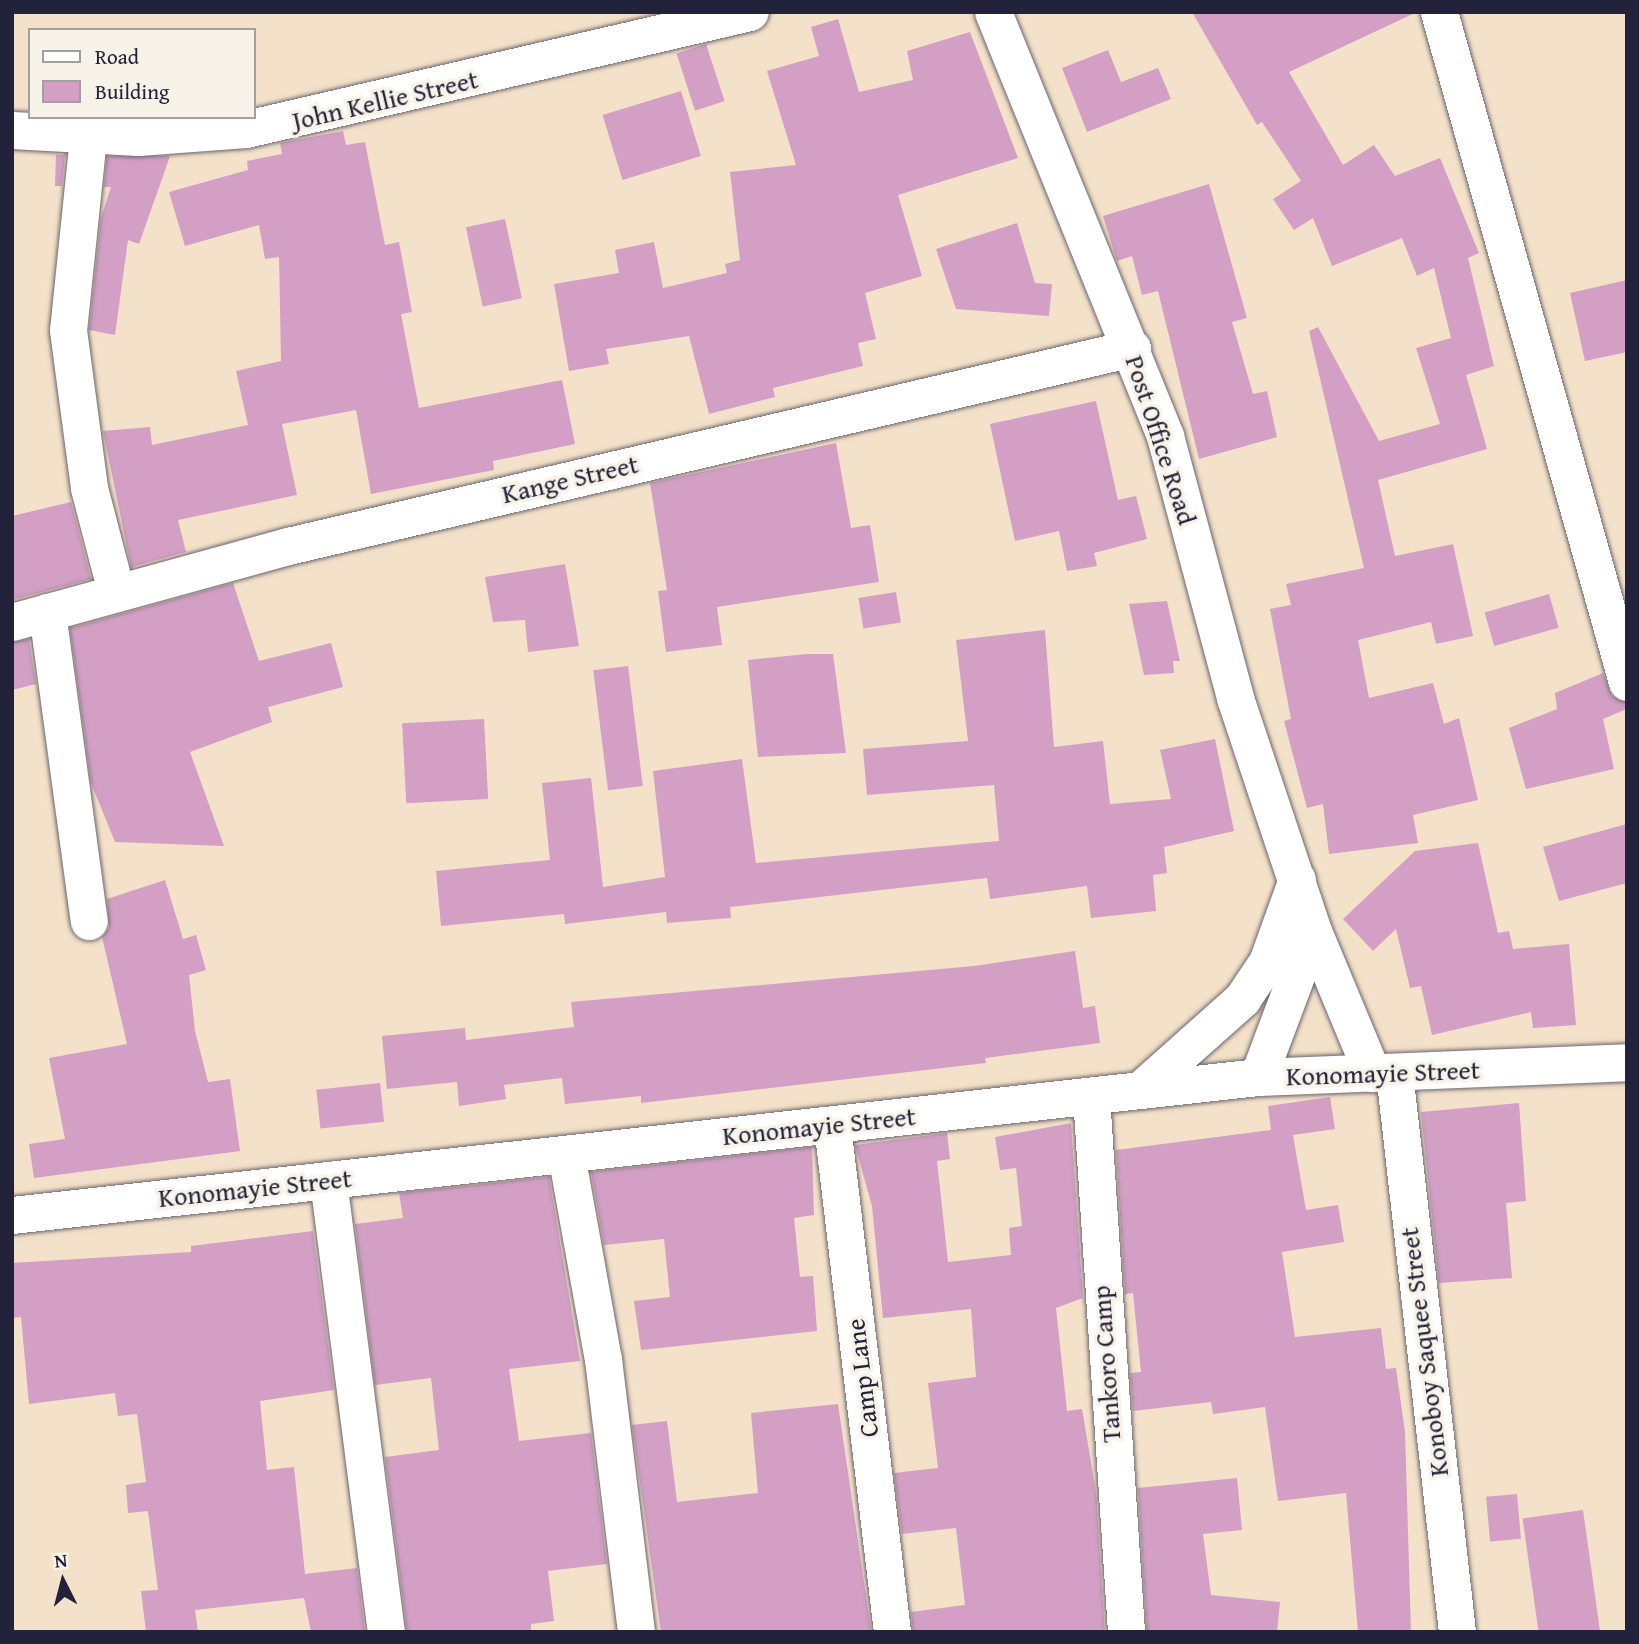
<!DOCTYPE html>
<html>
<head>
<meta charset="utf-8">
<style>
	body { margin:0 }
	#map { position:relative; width:1639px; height:1644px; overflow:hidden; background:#f4e1c9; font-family:"Gentium Book Plus",serif }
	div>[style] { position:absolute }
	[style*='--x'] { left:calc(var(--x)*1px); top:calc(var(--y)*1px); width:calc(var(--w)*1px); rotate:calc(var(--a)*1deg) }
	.building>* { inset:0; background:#d39fc4; transform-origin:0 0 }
	.roads { filter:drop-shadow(0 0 2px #6c656d) drop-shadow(0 0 2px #6c656d) }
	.minor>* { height:37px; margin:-18.5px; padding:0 18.5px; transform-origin:18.5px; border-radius:18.5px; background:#fff }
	span { translate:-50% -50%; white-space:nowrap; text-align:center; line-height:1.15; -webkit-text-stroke:7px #f7f3e8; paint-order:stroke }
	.street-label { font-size:26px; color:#22223b }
	.frame { position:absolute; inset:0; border:14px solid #22223b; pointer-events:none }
	.legend { position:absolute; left:28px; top:28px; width:228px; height:91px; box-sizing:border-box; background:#f7f3e8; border:2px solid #a29fa3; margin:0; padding:9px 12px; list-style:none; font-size:21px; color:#22223b }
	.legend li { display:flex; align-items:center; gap:14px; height:35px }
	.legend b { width:35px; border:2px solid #a29fa3 }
	.north { position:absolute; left:28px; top:1546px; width:70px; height:70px; -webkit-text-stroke:5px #f7f3e8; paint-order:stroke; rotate:354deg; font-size:19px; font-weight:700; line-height:28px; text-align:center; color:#22223b }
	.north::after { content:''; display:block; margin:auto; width:24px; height:32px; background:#22223b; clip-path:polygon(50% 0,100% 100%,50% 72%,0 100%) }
</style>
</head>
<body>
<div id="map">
	<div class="building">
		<div style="clip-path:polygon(1192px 12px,1417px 12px,1289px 72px,1343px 165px,1374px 145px,1395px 176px,1440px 158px,1479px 253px,1468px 258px,1494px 366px,1466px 375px,1487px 449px,1378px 480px,1395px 556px,1453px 544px,1473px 636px,1436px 644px,1431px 622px,1358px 640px,1369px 698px,1433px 683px,1444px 724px,1459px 718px,1478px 800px,1413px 815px,1418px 843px,1329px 854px,1323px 804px,1307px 808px,1284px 721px,1291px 719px,1270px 609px,1291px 605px,1286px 584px,1364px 568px,1309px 331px,1318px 327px,1379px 441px,1440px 424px,1416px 348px,1451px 338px,1434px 268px,1417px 276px,1402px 238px,1332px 266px,1313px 218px,1294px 230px,1273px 199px,1301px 181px,1262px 122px,1257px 125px)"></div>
		<div style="clip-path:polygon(838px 19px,859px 92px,913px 80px,907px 51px,970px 32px,1018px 158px,898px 195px,922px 276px,865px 293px,876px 339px,858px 343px,863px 366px,773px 388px,775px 397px,709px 414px,689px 336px,606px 349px,609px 364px,569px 371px,554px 284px,619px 273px,615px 250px,654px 242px,663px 288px,727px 273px,725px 264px,740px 260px,730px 172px,796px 165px,767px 71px,819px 56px,811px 27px)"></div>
		<div style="left:706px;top:44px;width:60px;height:31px;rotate:72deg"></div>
		<div style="clip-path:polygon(1108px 50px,1121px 82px,1158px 68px,1171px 99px,1087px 132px,1062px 68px)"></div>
		<div style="left:681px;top:91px;width:68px;height:82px;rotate:73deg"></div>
		<div style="clip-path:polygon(343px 131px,346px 145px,365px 142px,385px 245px,399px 242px,412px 312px,401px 314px,419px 408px,562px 380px,575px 444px,493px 461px,494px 470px,371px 494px,356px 410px,282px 424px,297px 495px,178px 520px,186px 552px,131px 567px,103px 431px,150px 427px,152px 445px,248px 425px,236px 371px,281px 361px,279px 257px,265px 259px,259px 225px,185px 246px,169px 192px,248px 170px,247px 161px,282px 154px,280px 143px)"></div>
		<div style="clip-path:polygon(56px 155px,65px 155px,62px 186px,55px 186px)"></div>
		<div style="clip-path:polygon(107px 156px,170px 156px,139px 244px,128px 240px,115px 335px,89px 330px,101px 218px,111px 187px,104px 187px)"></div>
		<div style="clip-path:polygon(1209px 184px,1247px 318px,1232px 322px,1253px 394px,1267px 391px,1277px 437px,1199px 459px,1158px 291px,1142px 295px,1132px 256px,1117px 261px,1103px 216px)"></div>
		<div style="left:505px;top:219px;width:81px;height:40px;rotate:78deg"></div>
		<div style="clip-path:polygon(1017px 223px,1035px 283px,1052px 284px,1049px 316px,956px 309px,936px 249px)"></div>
		<div style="clip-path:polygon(1627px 280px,1627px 352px,1585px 361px,1570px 293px)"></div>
		<div style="clip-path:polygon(1096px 401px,1118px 500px,1136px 496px,1147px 539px,1094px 553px,1097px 566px,1067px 571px,1059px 531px,1015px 541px,990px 424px)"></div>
		<div style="clip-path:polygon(836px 443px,851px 528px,870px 525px,879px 582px,717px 607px,722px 645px,666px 652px,658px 591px,667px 590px,650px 483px)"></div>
		<div style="clip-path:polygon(71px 502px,91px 579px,12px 600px,12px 516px)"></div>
		<div style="clip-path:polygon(565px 564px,579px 646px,528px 652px,525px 620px,493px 622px,485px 577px)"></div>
		<div style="clip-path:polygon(233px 583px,259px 661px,331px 643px,343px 687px,268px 707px,272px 722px,190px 752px,224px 846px,115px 842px,91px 783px,70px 628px)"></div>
		<div style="left:896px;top:592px;width:31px;height:38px;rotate:81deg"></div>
		<div style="left:1549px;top:594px;width:35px;height:67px;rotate:74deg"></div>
		<div style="clip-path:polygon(1167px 601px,1180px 661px,1173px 661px,1174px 673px,1144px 675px,1129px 604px)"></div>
		<div style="clip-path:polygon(1045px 630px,1054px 747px,1103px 741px,1110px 804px,1171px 799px,1160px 750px,1215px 739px,1234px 831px,1164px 847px,1167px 873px,1153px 875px,1156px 911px,1091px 918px,1087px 886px,990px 899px,987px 878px,730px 907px,731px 918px,667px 923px,666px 912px,565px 924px,564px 914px,441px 926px,436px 871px,550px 860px,542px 783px,591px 778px,603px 887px,665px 877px,653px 771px,742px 759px,756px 863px,999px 841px,994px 785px,867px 795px,863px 749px,968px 741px,956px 640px)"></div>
		<div style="clip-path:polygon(29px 639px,36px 684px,12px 690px,12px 642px)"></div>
		<div style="clip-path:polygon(807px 654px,833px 654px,846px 753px,758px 757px,748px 660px)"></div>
		<div style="left:628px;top:666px;width:121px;height:35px;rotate:83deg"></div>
		<div style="clip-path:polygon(1603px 673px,1612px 696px,1627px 702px,1627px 709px,1603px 719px,1614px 769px,1526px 789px,1509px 728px,1557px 709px,1555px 693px)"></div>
		<div style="left:484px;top:719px;width:80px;height:82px;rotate:87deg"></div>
		<div style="clip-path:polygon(1627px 824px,1627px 883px,1559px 901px,1543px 847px)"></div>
		<div style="clip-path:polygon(1478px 843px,1498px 933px,1509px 931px,1513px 949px,1569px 944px,1576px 1025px,1533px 1028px,1531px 1012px,1432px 1035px,1421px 986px,1410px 988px,1396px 929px,1373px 951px,1343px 919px,1415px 851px)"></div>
		<div style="clip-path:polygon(165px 880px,183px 939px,196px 935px,206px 970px,189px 975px,195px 1031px,208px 1082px,230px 1079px,240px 1151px,34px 1178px,29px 1144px,65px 1139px,49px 1058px,127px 1044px,102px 937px,109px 928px,107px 899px)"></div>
		<div style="clip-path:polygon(1075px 951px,1083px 1008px,1095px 1006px,1100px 1043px,985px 1058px,986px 1063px,641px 1103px,641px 1096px,565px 1104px,562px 1078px,504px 1085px,506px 1099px,459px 1106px,457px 1082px,387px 1089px,382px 1036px,465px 1028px,466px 1040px,574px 1027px,571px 1002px,974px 966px)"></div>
		<div style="left:380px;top:1083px;width:39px;height:64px;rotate:84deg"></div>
		<div style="clip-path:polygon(1330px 1097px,1335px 1129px,1293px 1135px,1306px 1210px,1338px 1205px,1344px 1242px,1282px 1252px,1295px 1337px,1381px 1328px,1386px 1369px,1396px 1368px,1405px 1432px,1411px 1632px,1358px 1632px,1346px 1493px,1278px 1501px,1265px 1407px,1213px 1414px,1211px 1402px,1133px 1411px,1130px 1373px,1141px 1372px,1133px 1293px,1125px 1294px,1116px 1150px,1271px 1130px,1268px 1106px)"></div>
		<div style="clip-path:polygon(1519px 1103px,1526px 1201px,1506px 1203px,1512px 1278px,1439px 1283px,1421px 1112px)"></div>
		<div style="clip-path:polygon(1071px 1123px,1083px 1298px,1056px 1308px,1067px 1411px,1082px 1409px,1096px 1492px,1105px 1632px,913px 1632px,911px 1612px,965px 1605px,956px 1528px,902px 1534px,894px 1473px,938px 1468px,928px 1383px,976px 1377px,971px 1309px,883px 1318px,872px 1206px,855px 1145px,947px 1133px,950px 1159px,937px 1161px,948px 1262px,1011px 1255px,1009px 1228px,1022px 1226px,1016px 1168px,1000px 1170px,995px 1137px)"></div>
		<div style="clip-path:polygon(812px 1147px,814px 1215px,794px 1218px,800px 1277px,813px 1276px,817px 1331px,641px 1350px,634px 1301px,670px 1297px,664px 1239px,604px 1245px,591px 1172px)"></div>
		<div style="clip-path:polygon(549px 1177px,580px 1361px,509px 1369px,519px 1441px,591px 1433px,607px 1564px,548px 1571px,554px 1621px,531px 1624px,531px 1632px,407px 1632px,385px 1457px,439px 1450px,431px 1378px,375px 1385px,355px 1224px,403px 1218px,399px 1193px)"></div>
		<div style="clip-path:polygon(313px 1231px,334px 1390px,260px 1401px,267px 1470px,294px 1467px,305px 1574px,357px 1568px,365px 1632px,311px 1632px,304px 1598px,195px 1610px,198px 1632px,146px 1632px,141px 1591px,158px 1590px,148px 1511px,128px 1513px,126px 1485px,146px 1482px,137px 1414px,118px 1416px,115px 1393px,29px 1404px,21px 1317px,12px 1318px,12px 1263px,191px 1252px,191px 1246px)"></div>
		<div style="clip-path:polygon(838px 1404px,871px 1630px,661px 1632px,632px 1425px,667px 1421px,677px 1502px,758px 1493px,751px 1413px)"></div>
		<div style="clip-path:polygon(1237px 1478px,1242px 1530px,1203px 1534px,1211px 1595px,1280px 1602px,1277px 1632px,1147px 1632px,1138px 1488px)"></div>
		<div style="left:1517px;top:1494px;width:45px;height:31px;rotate:85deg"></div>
		<div style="left:1583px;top:1510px;width:123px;height:61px;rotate:82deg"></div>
	</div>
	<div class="roads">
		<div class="minor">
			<div style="--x:993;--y:12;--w:458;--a:67.9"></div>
			<div style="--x:1165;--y:436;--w:271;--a:75"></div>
			<div style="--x:1235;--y:698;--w:246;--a:71.5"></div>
			<div style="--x:1313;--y:931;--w:154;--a:67.4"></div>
			<div style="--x:1439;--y:12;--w:696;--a:74.33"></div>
			<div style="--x:12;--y:130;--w:126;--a:3.2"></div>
			<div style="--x:138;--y:137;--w:108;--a:-4.2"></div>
			<div style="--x:246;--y:129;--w:517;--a:-13.07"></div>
			<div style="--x:88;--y:137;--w:194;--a:95.9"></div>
			<div style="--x:68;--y:330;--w:159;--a:82.4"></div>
			<div style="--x:89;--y:488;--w:107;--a:75.4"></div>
			<div style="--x:47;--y:612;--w:312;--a:82.3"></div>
			<div style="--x:12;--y:622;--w:286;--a:-15.4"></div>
			<div style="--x:288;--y:546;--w:867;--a:-13.2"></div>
			<div style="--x:1394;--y:1072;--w:564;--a:83.58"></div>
			<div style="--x:1258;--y:1077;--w:156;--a:-69.4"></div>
			<div style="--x:1140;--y:1090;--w:137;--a:-41.7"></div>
			<div style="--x:1242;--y:999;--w:45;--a:-56"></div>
			<div style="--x:1267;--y:962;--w:88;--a:-70.1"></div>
			<div style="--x:1091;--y:1096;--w:537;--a:86.26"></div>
			<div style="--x:832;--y:1125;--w:511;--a:83.25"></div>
			<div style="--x:566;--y:1154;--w:208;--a:79.8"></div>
			<div style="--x:603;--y:1359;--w:275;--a:83.1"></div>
			<div style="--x:328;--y:1180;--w:456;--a:82.7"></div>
			<div style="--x:12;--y:1215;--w:1254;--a:-6.32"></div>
			<div style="--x:1258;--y:1077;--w:369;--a:-2.3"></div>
		</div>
	</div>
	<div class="street-label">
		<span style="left:385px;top:100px;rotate:-13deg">John Kellie Street</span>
		<span style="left:1161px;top:440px;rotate:72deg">Post Office Road</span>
		<span style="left:570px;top:479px;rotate:-13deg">Kange Street</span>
		<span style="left:1383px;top:1073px;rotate:-2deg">Konomayie Street</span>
		<span style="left:819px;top:1126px;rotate:-6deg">Konomayie Street</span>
		<span style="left:255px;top:1188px;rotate:-6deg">Konomayie Street</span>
		<span style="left:1424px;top:1352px;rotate:-97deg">Konoboy Saquee Street</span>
		<span style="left:1106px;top:1364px;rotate:-94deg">Tankoro Camp</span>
		<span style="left:862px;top:1378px;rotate:-97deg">Camp Lane</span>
	</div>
	<div class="frame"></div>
	<ul class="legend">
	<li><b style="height:9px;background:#fff"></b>Road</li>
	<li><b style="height:19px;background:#d39fc4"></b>Building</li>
	</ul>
	<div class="north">N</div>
</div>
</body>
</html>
